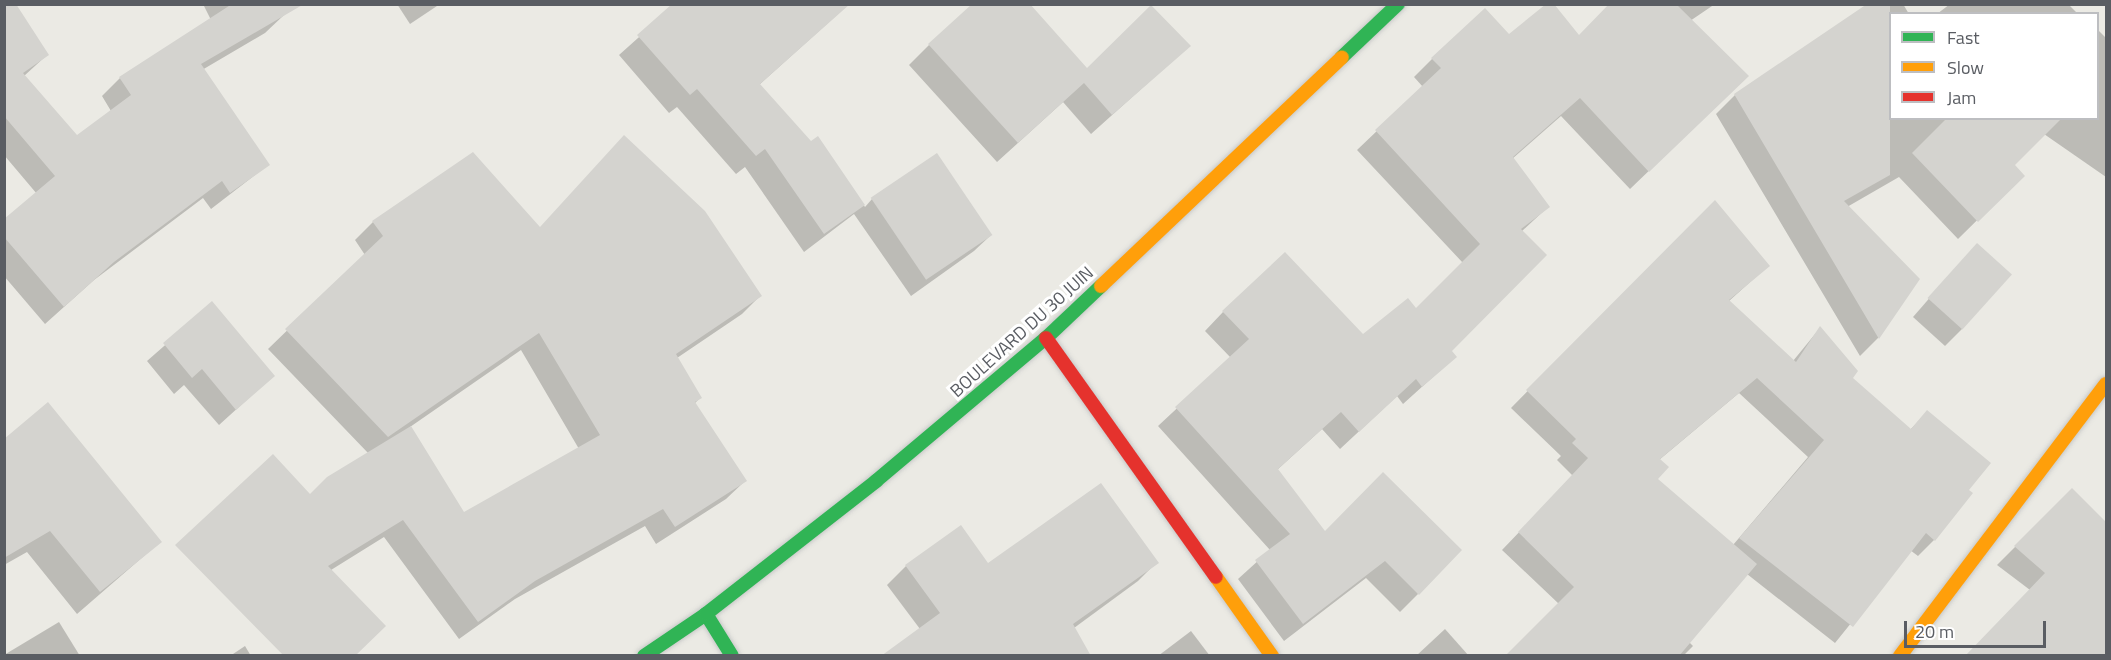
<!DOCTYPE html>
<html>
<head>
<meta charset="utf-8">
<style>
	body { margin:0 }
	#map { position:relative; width:2111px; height:660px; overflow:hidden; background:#ebeae4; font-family:"Titillium Web",sans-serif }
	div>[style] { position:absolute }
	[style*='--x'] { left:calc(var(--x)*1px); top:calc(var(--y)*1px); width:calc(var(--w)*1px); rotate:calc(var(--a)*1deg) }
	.shadow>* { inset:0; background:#0003 }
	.building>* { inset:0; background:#d4d3cf; transform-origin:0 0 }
	.roads { filter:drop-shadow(0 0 2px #c8c9c8) drop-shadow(0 0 2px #c8c9c8) }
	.fast>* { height:14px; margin:-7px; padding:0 7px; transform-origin:7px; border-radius:7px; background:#30b455 }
	.slow>* { height:14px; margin:-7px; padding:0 7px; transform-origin:7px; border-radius:7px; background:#ff9f0a }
	.jam>* { height:14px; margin:-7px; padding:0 7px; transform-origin:7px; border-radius:7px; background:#e5322d }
	span { translate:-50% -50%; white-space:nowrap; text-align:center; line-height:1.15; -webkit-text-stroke:6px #fff; paint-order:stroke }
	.street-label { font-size:18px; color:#5a5d63 }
	.frame { position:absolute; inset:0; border:6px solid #5a5d63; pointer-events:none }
	.legend { position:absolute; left:1889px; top:12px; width:210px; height:108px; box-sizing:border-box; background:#fff; border:2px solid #bdbec1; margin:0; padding:8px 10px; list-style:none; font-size:18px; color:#5a5d63 }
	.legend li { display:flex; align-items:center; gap:12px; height:30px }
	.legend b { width:30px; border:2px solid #bdbec1 }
	.scale { position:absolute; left:1904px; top:621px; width:142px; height:27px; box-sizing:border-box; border:3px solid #5a5d63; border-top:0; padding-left:8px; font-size:18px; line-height:21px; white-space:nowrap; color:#5a5d63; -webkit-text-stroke:4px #fff; paint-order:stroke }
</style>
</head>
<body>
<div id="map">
	<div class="shadow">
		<div style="clip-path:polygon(4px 4px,47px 55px,24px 76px,76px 137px,111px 111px,102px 96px,120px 78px,211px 20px,203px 4px,277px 4px,284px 15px,265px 33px,202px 70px,268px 165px,211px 209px,203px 198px,94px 280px,45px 324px,4px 276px,4px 221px,37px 194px,4px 155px)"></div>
		<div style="clip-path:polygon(397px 4px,440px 4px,410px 24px)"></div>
		<div style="clip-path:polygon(676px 4px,839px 13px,759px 85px,810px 143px,817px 138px,865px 207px,872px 199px,991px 235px,974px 251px,911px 296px,854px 214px,804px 252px,745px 167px,736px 174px,677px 107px,669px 113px,619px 55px)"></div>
		<div style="clip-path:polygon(1611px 4px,1715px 4px,1690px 21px,1729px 94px,1630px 189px,1561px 116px,1512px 159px,1548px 207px,1521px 232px,1450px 351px,1455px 357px,1403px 404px,1397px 396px,1340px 449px,1322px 429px,1277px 470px,1324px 533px,1383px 474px,1418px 594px,1400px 612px,1366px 578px,1284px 641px,1238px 579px,1270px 550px,1158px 426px,1231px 358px,1205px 331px,1223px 312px,1363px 336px,1416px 310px,1463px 263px,1357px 150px,1423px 87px,1414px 77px,1432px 59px,1509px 36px,1579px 37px)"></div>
		<div style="clip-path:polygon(1870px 4px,1903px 4px,1909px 14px,1890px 14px,1890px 118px,2098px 118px,2098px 30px,2106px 38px,2106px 177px,2044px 134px,2013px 165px,2023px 175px,1958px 239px,1899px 177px,1847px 207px,1918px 279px,1878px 338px,1860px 356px,1716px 114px,1735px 95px)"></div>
		<div style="clip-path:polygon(1950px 4px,2068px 4px,2078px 14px,1937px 14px)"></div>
		<div style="clip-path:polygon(929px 45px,1087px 70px,1189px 46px,1091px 134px,1063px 102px,997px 162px,909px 65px)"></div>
		<div style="clip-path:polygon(evenodd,1715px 202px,1768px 266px,1729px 301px,1793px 361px,1820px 328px,1851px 378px,1910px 430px,1927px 412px,1966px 491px,1934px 540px,1918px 556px,1910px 550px,1835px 643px,1747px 574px,1689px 642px,1693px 646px,1683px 656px,1507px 656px,1559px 604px,1502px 550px,1573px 476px,1557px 460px,1561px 456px,1511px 408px,1715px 202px,1739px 393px,1808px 457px,1733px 545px,1655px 479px,1659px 460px,1739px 393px)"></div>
		<div style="clip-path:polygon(evenodd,373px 222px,539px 228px,760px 296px,742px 314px,677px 358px,700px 398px,694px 404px,745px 481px,726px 499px,656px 544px,645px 526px,515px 599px,459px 639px,384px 537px,331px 570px,287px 656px,310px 496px,369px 454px,268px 349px,365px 255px,355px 240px,373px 222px,521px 350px,579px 449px,464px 514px,410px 427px,521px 350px)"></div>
		<div style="clip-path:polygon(1961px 262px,1962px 329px,1945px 346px,1913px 317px)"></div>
		<div style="clip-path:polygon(212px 304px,273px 376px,219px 425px,184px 385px,174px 394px,147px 361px)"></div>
		<div style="clip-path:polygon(4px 441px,160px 542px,77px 614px,27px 552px,4px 565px)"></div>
		<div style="clip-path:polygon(2072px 490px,2106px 525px,2106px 580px,2066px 617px,1997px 565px)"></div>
		<div style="clip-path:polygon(1157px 562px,1138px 581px,1074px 628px,920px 629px,887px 585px,906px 566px)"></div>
		<div style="clip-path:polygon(59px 622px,80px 656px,4px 656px,4px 655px)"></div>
		<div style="clip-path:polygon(1445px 629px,1469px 656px,1416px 656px)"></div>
		<div style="clip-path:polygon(1191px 631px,1210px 656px,1158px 656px)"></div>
		<div style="clip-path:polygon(245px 646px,251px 656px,230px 656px)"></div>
	</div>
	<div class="building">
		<div style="clip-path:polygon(4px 4px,16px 4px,49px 55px,23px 73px,77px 135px,131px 95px,119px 77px,232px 4px,304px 4px,201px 64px,270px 165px,230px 193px,222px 181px,114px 262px,64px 307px,4px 237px,4px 219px,55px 176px,4px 116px)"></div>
		<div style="clip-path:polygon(672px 4px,850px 4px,760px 84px,811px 141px,818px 136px,865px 205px,824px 234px,765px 149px,756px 156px,697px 89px,690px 95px,637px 35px)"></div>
		<div style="clip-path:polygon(972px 4px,1030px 4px,1087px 68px,1151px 5px,1191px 46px,1112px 115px,1084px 83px,1018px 143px,928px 44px)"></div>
		<div style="clip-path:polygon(1546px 4px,1554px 4px,1579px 35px,1609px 4px,1676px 4px,1749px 76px,1649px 172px,1580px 98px,1513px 157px,1550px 207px,1521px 229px,1547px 255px,1452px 351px,1457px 357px,1422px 387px,1416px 379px,1359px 432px,1341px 412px,1278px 469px,1325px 531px,1383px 472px,1462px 550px,1419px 595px,1385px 561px,1303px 624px,1255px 560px,1290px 534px,1175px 407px,1249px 339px,1222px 311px,1285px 252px,1363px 334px,1408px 298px,1416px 308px,1480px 244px,1375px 130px,1441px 68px,1431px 58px,1485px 8px,1509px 34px)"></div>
		<div style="clip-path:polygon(1867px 4px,1890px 4px,1890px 175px,1844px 201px,1920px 279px,1879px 339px,1734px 94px)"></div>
		<div style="clip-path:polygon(1947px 118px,2062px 118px,2015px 165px,2025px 176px,1978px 222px,1912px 153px)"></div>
		<div style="clip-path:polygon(624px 135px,705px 211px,762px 296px,676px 354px,702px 398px,695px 402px,747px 481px,675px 527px,663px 509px,535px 581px,478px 622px,403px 520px,328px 566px,386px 626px,355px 656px,284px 656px,175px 545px,273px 454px,310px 494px,327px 477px,411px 426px,464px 512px,600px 435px,539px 333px,388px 437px,285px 329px,383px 236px,372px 221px,473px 152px,540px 227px)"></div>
		<div style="left:937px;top:153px;width:99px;height:80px;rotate:56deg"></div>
		<div style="clip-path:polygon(1715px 200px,1770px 266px,1729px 300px,1796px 362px,1820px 326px,1858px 371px,1853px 378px,1911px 429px,1927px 410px,1991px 463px,1969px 490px,1973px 493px,1935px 541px,1926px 533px,1853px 627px,1739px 538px,1824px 440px,1757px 378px,1660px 459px,1669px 467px,1658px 479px,1757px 564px,1679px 656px,1505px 656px,1574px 587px,1518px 532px,1588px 458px,1572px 443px,1576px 439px,1526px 390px)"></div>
		<div style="left:1977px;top:243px;width:47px;height:74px;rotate:42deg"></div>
		<div style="clip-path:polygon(212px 301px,275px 376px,236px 410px,202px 369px,192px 378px,163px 343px)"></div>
		<div style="clip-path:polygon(48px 402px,162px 542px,100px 592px,50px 531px,4px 558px,4px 439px)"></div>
		<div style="clip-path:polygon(1101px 483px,1159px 563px,1073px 624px,1091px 656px,881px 656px,940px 613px,905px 565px,961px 525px,988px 563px)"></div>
		<div style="clip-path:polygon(2072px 488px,2106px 522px,2106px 656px,1965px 656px,2045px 573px,2014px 546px)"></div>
	</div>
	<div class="roads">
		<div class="fast">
			<div style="--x:1342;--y:57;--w:77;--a:-43.4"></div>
			<div style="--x:706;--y:614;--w:49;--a:58.2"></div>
			<div style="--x:644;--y:656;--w:75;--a:-34.1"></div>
			<div style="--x:706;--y:614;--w:216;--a:-38"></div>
			<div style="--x:876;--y:481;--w:222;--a:-40.1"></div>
			<div style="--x:1046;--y:338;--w:76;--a:-43.4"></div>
		</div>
		<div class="slow">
			<div style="--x:1101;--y:286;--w:332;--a:-43.5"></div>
			<div style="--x:1216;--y:577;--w:97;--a:54.7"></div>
			<div style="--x:1900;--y:656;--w:341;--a:-52.9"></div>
		</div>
		<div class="jam">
			<div style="--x:1046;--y:338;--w:293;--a:54.6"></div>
		</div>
	</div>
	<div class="street-label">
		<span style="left:1022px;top:332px;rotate:-42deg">BOULEVARD DU 30 JUIN</span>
	</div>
	<div class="frame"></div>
	<ul class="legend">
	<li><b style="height:8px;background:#30b455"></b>Fast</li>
	<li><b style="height:8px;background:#ff9f0a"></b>Slow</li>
	<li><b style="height:8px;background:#e5322d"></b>Jam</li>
	</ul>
	<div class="scale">20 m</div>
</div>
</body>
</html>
